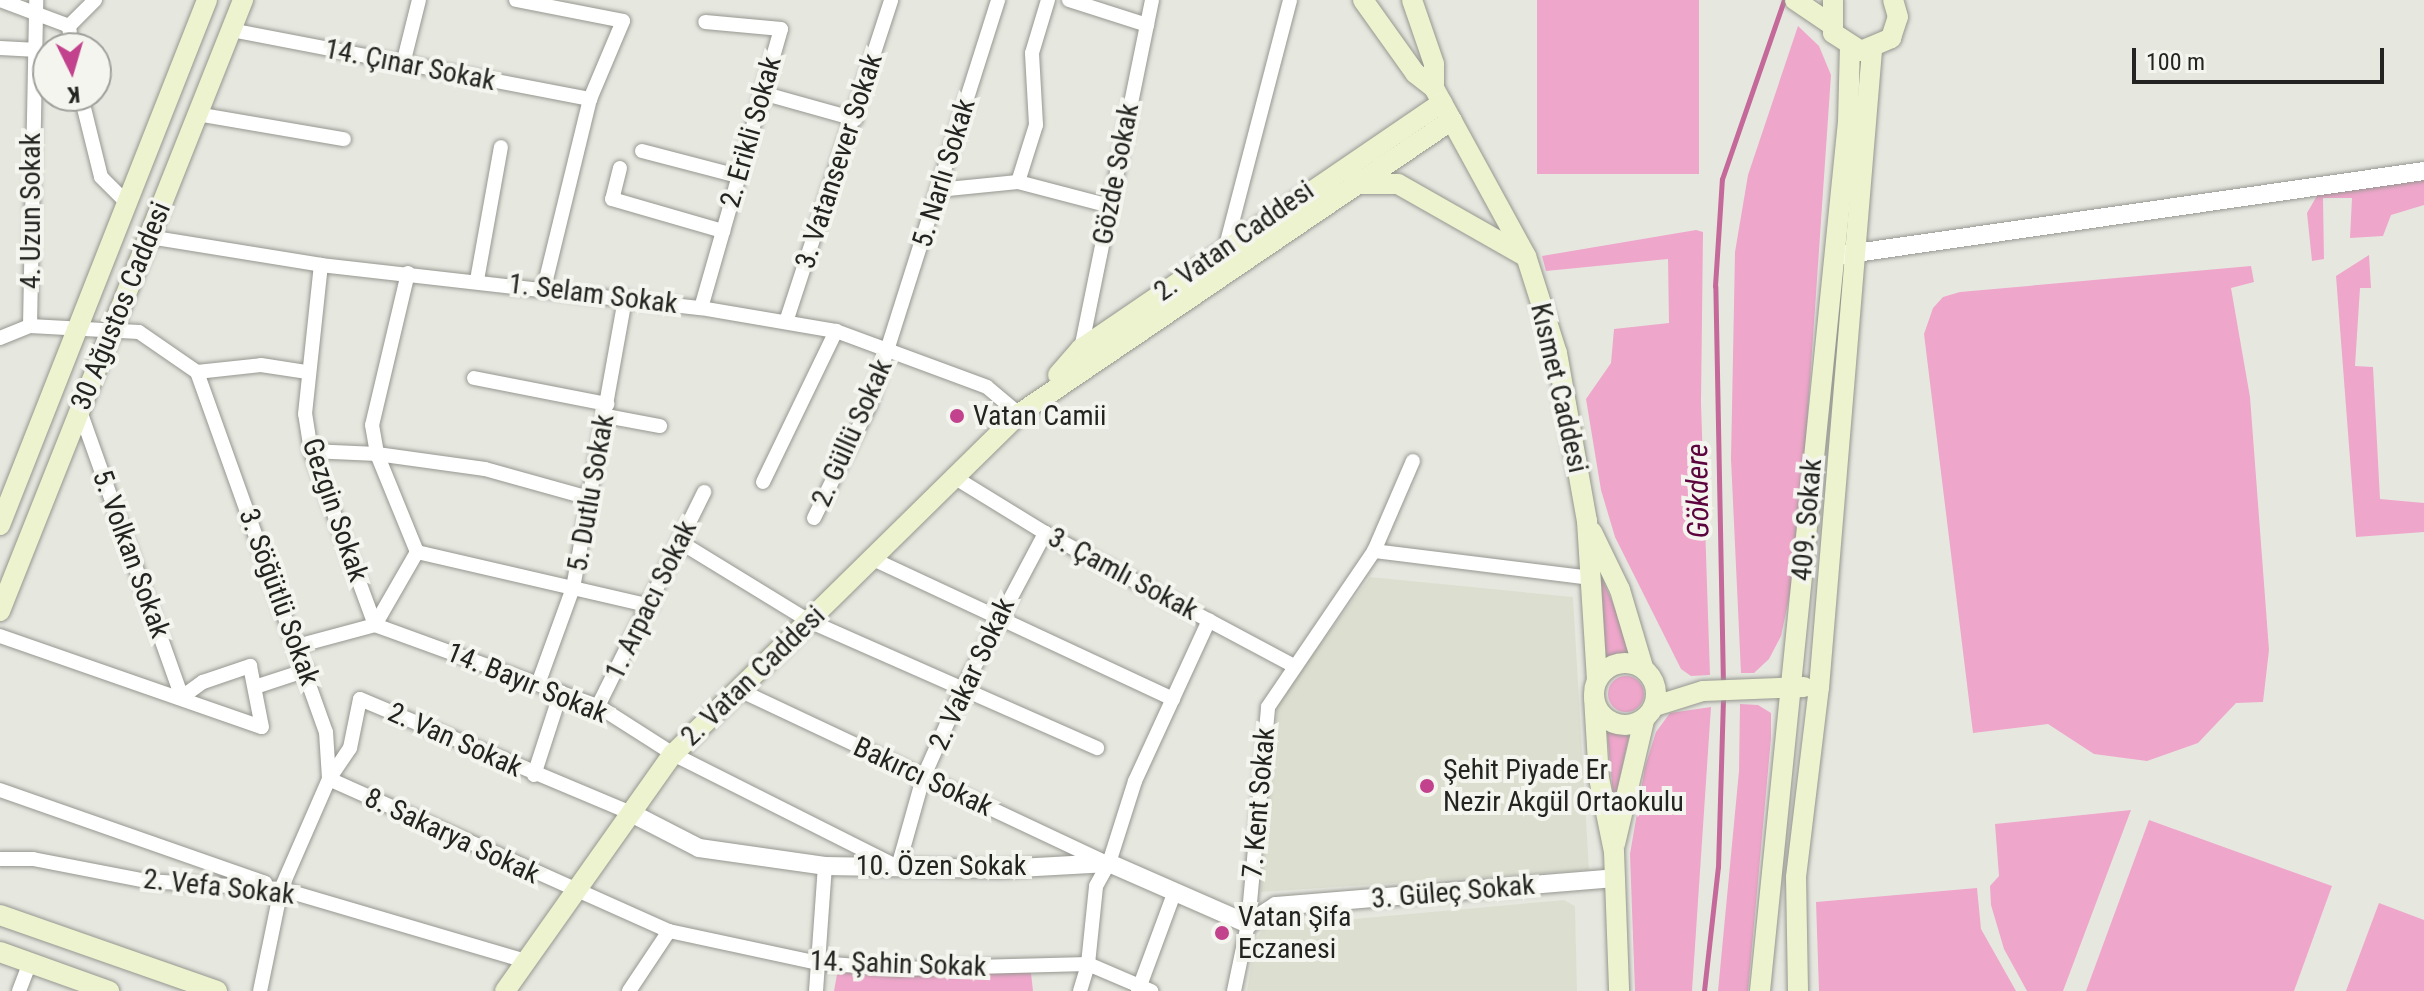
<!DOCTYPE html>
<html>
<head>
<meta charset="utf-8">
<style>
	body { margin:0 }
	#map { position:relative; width:2424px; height:991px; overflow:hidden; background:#e6e8e0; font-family:"Roboto Condensed",sans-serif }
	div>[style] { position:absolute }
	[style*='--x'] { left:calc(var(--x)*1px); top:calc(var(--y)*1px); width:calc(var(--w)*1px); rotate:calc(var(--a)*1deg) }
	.built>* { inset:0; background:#dcdfd0 }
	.green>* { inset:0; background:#efa6cb; transform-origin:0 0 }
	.round { border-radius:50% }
	.stream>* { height:5px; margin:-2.5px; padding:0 2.5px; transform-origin:2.5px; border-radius:2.5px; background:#c4699a }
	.roads { filter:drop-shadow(0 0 2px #969790) drop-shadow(0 0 2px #969790) }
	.minor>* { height:14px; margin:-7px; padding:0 7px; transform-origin:7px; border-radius:7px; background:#fff }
	.tertiary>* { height:18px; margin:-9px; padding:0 9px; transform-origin:9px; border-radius:9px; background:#fff }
	.secondary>* { height:20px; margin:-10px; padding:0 10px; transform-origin:10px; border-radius:10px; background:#eef3cf }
	.secondary>.ring { margin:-10px; padding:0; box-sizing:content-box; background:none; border:20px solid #eef3cf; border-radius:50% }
	.dots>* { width:22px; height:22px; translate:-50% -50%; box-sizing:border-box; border:4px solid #f4f5ee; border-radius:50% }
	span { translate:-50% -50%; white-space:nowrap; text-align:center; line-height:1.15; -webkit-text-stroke:8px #f4f5ee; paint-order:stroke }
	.street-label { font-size:28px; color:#232421 }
	.poi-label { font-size:28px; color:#232421 }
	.left { translate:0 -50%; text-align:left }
	.water-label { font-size:30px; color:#5b043d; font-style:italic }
	.north { position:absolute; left:32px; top:32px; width:80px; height:80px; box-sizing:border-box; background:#f4f5ee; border:2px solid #a0a19c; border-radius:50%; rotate:175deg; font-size:22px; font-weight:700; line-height:32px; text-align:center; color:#232421 }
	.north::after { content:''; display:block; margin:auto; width:28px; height:36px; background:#c2428d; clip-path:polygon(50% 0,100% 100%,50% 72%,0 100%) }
	.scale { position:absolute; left:2132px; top:48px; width:252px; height:36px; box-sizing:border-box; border:4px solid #232421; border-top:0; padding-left:10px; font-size:24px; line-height:28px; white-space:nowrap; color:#232421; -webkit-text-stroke:6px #f4f5ee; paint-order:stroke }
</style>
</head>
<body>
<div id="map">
	<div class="built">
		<div style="clip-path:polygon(1370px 577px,1573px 597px,1589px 870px,1261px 892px,1278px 702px)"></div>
		<div style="clip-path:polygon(1564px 900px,1575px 906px,1577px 991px,1247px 991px,1255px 940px,1265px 927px)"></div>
	</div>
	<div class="green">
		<div style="left:1537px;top:0;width:162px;height:174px"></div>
		<div style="clip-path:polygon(1798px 26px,1819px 46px,1831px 75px,1798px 556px,1781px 636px,1769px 659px,1754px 673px,1741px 673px,1731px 459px,1735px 252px,1748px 175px)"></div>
		<div style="clip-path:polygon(2424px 178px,2424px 205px,2391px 215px,2383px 236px,2350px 238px,2352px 198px,2323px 198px,2324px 259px,2312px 261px,2307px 213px,2318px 194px)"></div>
		<div style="clip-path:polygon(1696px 230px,1703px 232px,1701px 403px,1710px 675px,1691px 676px,1681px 669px,1615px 537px,1601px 490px,1586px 399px,1611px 363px,1614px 329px,1669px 323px,1668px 259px,1546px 271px,1542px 256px)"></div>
		<div style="clip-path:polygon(2369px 255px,2371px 288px,2360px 288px,2355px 366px,2373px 367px,2380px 499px,2424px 503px,2424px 532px,2356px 537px,2336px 276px)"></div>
		<div style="clip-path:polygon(2251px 266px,2254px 282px,2231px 288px,2250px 397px,2269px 650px,2263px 702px,2236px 703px,2198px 743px,2147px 761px,2094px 754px,2048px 724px,1973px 733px,1924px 334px,1933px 308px,1943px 297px,1960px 292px)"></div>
		<div style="clip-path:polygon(1601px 576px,1636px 655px,1613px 655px,1606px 661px)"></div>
		<div class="round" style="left:1608px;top:676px;width:36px;height:36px"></div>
		<div style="clip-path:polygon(1740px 704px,1758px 705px,1771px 713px,1771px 738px,1748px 991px,1718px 991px,1739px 771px)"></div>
		<div style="clip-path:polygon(1711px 707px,1692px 991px,1635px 991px,1630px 854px,1645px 767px,1656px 732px,1670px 713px)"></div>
		<div style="clip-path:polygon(1607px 732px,1629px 736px,1614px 804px)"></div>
		<div style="clip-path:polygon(2131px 810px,2063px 991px,2027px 991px,2004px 949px,1991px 905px,1990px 886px,1999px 876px,1995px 824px)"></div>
		<div style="clip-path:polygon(2149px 820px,2332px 886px,2294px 991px,2086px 991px)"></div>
		<div style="clip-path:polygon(1977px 888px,1981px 929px,2016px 991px,1819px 991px,1816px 902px)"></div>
		<div style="clip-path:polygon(2379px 903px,2424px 920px,2424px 991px,2346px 991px)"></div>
		<div style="clip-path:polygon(838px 969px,1031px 973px,1033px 991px,834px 991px)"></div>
	</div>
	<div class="stream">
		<div style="--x:1723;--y:685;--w:399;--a:-91.1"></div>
		<div style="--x:1715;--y:286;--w:107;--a:-86.3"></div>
		<div style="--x:1722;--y:179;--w:189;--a:-70.9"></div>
		<div style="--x:1704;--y:991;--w:125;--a:-83.6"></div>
		<div style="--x:1718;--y:867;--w:172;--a:-88.3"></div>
	</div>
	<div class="roads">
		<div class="minor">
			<div style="--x:0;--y:0;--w:74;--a:20.6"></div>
			<div style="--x:516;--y:0;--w:109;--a:11.1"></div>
			<div style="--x:623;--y:21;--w:85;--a:112.9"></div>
			<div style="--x:590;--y:99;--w:195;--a:103.7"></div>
			<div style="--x:1069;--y:0;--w:82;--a:17.8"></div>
			<div style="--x:231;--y:30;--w:366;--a:10.9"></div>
			<div style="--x:0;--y:48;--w:33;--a:3"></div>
			<div style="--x:72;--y:48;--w:22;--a:-98"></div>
			<div style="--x:69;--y:26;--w:37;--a:-45"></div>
			<div style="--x:403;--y:64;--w:66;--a:-76"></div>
			<div style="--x:762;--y:93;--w:97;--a:15.6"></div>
			<div style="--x:81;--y:96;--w:83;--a:76.1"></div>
			<div style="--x:101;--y:177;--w:37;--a:45"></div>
			<div style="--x:197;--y:114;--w:149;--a:9.7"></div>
			<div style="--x:642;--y:151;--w:99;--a:14.6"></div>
			<div style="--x:620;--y:168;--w:32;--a:104"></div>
			<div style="--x:612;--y:199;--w:116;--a:16.1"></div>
			<div style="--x:1018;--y:182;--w:60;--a:-72.5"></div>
			<div style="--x:1036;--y:125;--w:72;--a:-93.2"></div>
			<div style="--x:1032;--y:53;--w:55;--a:-73.2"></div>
			<div style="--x:938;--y:190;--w:80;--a:-5.7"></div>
			<div style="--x:1018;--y:182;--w:95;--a:14.6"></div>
			<div style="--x:149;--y:237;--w:174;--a:9.2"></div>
			<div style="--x:321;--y:265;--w:382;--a:6.5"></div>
			<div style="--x:701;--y:308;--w:137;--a:9.7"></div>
			<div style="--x:836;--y:331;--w:161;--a:20.3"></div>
			<div style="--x:987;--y:387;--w:42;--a:40.2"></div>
			<div style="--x:1226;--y:246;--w:254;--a:-75.4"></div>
			<div style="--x:408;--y:273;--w:156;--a:103.3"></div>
			<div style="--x:372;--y:425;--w:29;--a:80"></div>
			<div style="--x:377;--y:454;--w:106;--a:67.8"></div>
			<div style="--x:417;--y:552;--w:84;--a:119.9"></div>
			<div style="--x:375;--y:625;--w:237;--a:20"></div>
			<div style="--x:598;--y:706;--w:89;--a:32.6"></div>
			<div style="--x:673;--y:754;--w:252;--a:26.7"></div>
			<div style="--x:898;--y:867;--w:92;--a:-74.3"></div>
			<div style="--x:923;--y:778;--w:96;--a:-66.1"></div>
			<div style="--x:962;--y:690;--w:178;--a:-62.1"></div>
			<div style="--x:477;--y:280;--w:135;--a:-79.8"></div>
			<div style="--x:701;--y:308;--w:290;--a:-74"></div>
			<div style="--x:781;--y:29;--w:76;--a:-174.7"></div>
			<div style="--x:786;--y:322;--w:339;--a:-71.9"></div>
			<div style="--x:30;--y:326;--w:326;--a:-88.9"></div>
			<div style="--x:0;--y:338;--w:32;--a:-22"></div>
			<div style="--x:30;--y:326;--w:109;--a:3.2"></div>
			<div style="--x:139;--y:332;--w:70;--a:34.6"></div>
			<div style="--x:197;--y:372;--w:382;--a:70.3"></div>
			<div style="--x:326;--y:732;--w:47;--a:86.3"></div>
			<div style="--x:329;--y:779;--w:120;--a:113.6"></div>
			<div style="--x:281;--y:889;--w:104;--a:101.6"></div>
			<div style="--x:1081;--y:349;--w:356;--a:-78.5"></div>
			<div style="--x:197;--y:372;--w:64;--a:-6.2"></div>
			<div style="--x:261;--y:365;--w:47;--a:8.7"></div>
			<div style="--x:474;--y:378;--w:136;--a:11.1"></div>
			<div style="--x:80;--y:411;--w:304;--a:70.4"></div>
			<div style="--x:182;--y:697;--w:26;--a:-36"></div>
			<div style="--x:203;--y:682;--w:50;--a:-18.8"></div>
			<div style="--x:250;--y:666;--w:62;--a:78.9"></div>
			<div style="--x:606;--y:416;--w:55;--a:10.5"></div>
			<div style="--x:311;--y:451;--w:66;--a:2.6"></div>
			<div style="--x:377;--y:454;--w:109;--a:7.9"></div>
			<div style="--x:485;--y:469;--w:108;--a:15.6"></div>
			<div style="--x:954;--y:477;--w:107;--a:31.6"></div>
			<div style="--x:1045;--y:533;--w:282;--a:28.1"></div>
			<div style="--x:763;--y:482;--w:168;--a:-64.2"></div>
			<div style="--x:814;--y:518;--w:127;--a:-63.8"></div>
			<div style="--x:870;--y:404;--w:424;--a:-72.4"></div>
			<div style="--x:680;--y:542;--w:151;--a:31.5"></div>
			<div style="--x:809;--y:621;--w:315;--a:23.8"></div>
			<div style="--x:1374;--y:551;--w:218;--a:7.1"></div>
			<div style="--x:417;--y:552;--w:240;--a:13"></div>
			<div style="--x:875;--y:560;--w:329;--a:25"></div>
			<div style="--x:0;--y:636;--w:277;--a:19.2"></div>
			<div style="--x:297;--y:646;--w:81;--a:-15.1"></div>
			<div style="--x:375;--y:625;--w:185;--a:-110.2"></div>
			<div style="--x:311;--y:451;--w:37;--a:-99"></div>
			<div style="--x:305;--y:414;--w:150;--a:-83.9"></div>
			<div style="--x:538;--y:684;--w:102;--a:-70"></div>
			<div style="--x:573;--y:588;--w:295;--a:-79.8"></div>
			<div style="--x:255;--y:687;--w:55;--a:-18.1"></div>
			<div style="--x:737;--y:689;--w:407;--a:25.2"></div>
			<div style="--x:598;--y:706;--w:239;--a:-63.6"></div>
			<div style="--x:534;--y:775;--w:87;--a:-72"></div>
			<div style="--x:0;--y:790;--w:281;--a:19.3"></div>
			<div style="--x:631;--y:813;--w:294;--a:-157.2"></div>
			<div style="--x:360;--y:699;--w:50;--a:101.5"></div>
			<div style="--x:350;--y:748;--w:37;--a:124"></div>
			<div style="--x:329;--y:779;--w:372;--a:24.1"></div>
			<div style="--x:669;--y:931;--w:152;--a:12.1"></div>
			<div style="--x:818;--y:963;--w:80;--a:4.3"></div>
			<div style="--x:898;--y:969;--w:190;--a:-1.5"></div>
			<div style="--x:1088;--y:964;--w:69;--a:23.2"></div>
			<div style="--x:0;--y:859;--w:33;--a:0"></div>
			<div style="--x:33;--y:859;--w:115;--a:11"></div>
			<div style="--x:146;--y:881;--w:135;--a:3.4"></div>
			<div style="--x:281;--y:889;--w:255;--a:16.4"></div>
			<div style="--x:19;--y:991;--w:31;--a:-69"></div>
			<div style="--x:629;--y:991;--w:72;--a:-56.3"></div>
			<div style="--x:816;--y:991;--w:125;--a:-85.9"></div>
			<div style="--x:1080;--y:991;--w:28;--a:-73"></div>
			<div style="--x:1088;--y:964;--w:78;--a:-84.1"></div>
			<div style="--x:1096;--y:886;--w:26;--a:-61"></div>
			<div style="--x:1109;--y:863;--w:86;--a:-72.4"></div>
			<div style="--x:1135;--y:781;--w:177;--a:-65.3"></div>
			<div style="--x:1138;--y:991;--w:107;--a:-69.7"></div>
			<div style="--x:1234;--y:991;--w:68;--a:-78.2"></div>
			<div style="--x:1248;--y:924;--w:218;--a:-84.7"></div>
			<div style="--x:1268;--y:707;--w:189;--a:-55.8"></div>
			<div style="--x:1374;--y:551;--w:98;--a:-66.6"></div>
		</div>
		<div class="tertiary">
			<div style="--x:1842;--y:255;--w:588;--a:-8.21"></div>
			<div style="--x:631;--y:813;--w:76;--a:27.2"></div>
			<div style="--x:699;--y:848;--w:127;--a:8.1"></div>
			<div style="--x:825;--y:866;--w:175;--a:1"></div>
			<div style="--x:1000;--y:869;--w:109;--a:-3.2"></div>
			<div style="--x:1109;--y:863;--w:152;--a:23.7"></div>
			<div style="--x:1248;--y:924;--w:33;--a:-33"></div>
			<div style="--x:1276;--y:906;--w:340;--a:-4.7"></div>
		</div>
		<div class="secondary">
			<div style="--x:1363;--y:0;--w:90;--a:54.5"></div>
			<div style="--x:1415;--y:73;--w:24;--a:38"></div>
			<div style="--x:1434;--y:88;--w:192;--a:61.3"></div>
			<div style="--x:1526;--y:256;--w:102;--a:72.3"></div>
			<div style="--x:1557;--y:353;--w:171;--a:79.9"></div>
			<div style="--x:1587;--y:521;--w:159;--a:86.4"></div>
			<div style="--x:1412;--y:0;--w:68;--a:71"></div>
			<div style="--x:1434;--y:64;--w:24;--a:90"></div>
			<div style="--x:1795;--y:0;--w:41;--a:34.1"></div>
			<div style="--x:1833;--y:0;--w:33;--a:90"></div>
			<div style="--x:1833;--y:33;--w:33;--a:33"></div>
			<div style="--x:1861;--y:51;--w:33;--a:-23"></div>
			<div style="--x:1891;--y:38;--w:22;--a:-72"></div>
			<div style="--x:1898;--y:17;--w:18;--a:-106"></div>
			<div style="--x:1360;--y:184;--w:38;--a:0"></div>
			<div style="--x:1398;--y:184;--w:146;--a:29.6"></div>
			<div style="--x:1058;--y:375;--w:35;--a:-49"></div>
			<div style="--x:1081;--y:349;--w:437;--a:-34.3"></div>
			<div style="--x:0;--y:525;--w:564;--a:-68.48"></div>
			<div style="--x:1592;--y:532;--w:64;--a:64.2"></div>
			<div style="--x:1620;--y:590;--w:80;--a:73.4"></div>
			<div style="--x:0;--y:611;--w:658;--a:-68.31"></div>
			<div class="ring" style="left:1594px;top:663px;width:42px;height:42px"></div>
			<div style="--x:1594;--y:697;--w:81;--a:86.5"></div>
			<div style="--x:1599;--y:778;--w:76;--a:78.5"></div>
			<div style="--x:1614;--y:852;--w:139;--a:87.9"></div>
			<div style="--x:1655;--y:706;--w:50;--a:-17.4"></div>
			<div style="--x:1703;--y:691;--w:101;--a:-2.3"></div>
			<div style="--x:1615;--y:844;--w:127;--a:-76.8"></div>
			<div style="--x:0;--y:915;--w:230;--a:19.3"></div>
			<div style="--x:0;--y:952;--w:116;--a:19.7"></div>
			<div style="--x:505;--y:991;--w:291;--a:-54.7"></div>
			<div style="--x:673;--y:754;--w:485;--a:-44.5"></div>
			<div style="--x:1019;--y:414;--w:523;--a:-34.18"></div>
			<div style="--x:1760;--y:991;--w:873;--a:-84.22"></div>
			<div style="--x:1848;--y:122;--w:74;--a:-88.5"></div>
			<div style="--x:1798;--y:991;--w:114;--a:-91"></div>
			<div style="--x:1796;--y:877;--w:190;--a:-83.1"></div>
			<div style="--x:1819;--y:688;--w:640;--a:-85.25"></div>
		</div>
	</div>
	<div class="dots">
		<div style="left:957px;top:416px;background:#c2428d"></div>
		<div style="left:1427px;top:786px;background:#c2428d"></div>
		<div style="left:1222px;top:933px;background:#c2428d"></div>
	</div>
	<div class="street-label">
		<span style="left:410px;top:65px;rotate:11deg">14. Çınar Sokak</span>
		<span style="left:751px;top:132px;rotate:-74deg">2. Erikli Sokak</span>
		<span style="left:839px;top:161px;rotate:-72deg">3. Vatansever Sokak</span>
		<span style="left:944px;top:173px;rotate:-73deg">5. Narlı Sokak</span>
		<span style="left:1116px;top:174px;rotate:-79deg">Gözde Sokak</span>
		<span style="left:31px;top:211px;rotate:-90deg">4. Uzun Sokak</span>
		<span style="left:1234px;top:241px;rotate:-35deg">2. Vatan Caddesi</span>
		<span style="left:593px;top:294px;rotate:7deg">1. Selam Sokak</span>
		<span style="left:121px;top:306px;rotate:-68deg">30 Ağustos Caddesi</span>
		<span style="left:1559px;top:388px;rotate:77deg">Kısmet Caddesi</span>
		<span style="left:852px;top:433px;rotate:-66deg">2. Güllü Sokak</span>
		<span style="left:591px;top:493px;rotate:-80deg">5. Dutlu Sokak</span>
		<span style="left:335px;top:510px;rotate:71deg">Gezgin Sokak</span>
		<span style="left:1807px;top:520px;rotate:-85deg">409. Sokak</span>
		<span style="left:131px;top:554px;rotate:70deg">5. Volkan Sokak</span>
		<span style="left:1123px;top:574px;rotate:28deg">3. Çamlı Sokak</span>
		<span style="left:279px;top:597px;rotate:70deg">3. Söğütlü Sokak</span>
		<span style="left:651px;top:600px;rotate:-64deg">1. Arpacı Sokak</span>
		<span style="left:972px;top:674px;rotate:-65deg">2. Vakar Sokak</span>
		<span style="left:753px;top:676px;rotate:-44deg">2. Vatan Caddesi</span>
		<span style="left:527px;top:683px;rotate:22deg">14. Bayır Sokak</span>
		<span style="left:455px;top:740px;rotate:24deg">2. Van Sokak</span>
		<span style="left:923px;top:777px;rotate:25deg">Bakırcı Sokak</span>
		<span style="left:1259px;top:803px;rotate:-85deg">7. Kent Sokak</span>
		<span style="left:452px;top:836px;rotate:25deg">8. Sakarya Sokak</span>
		<span style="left:941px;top:866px">10. Özen Sokak</span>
		<span style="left:219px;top:887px;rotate:6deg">2. Vefa Sokak</span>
		<span style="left:1453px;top:892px;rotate:-5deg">3. Güleç Sokak</span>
		<span style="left:898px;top:964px;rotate:2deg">14. Şahin Sokak</span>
	</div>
	<div class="poi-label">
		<span class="left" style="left:973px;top:416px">Vatan Camii</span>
		<span class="left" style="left:1443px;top:786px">Şehit Piyade Er<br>Nezir Akgül Ortaokulu</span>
		<span class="left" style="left:1238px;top:933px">Vatan Şifa<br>Eczanesi</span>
	</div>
	<div class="water-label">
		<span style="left:1698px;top:491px;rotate:-91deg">Gökdere</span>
	</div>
	<div class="north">K</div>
	<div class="scale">100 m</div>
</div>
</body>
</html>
